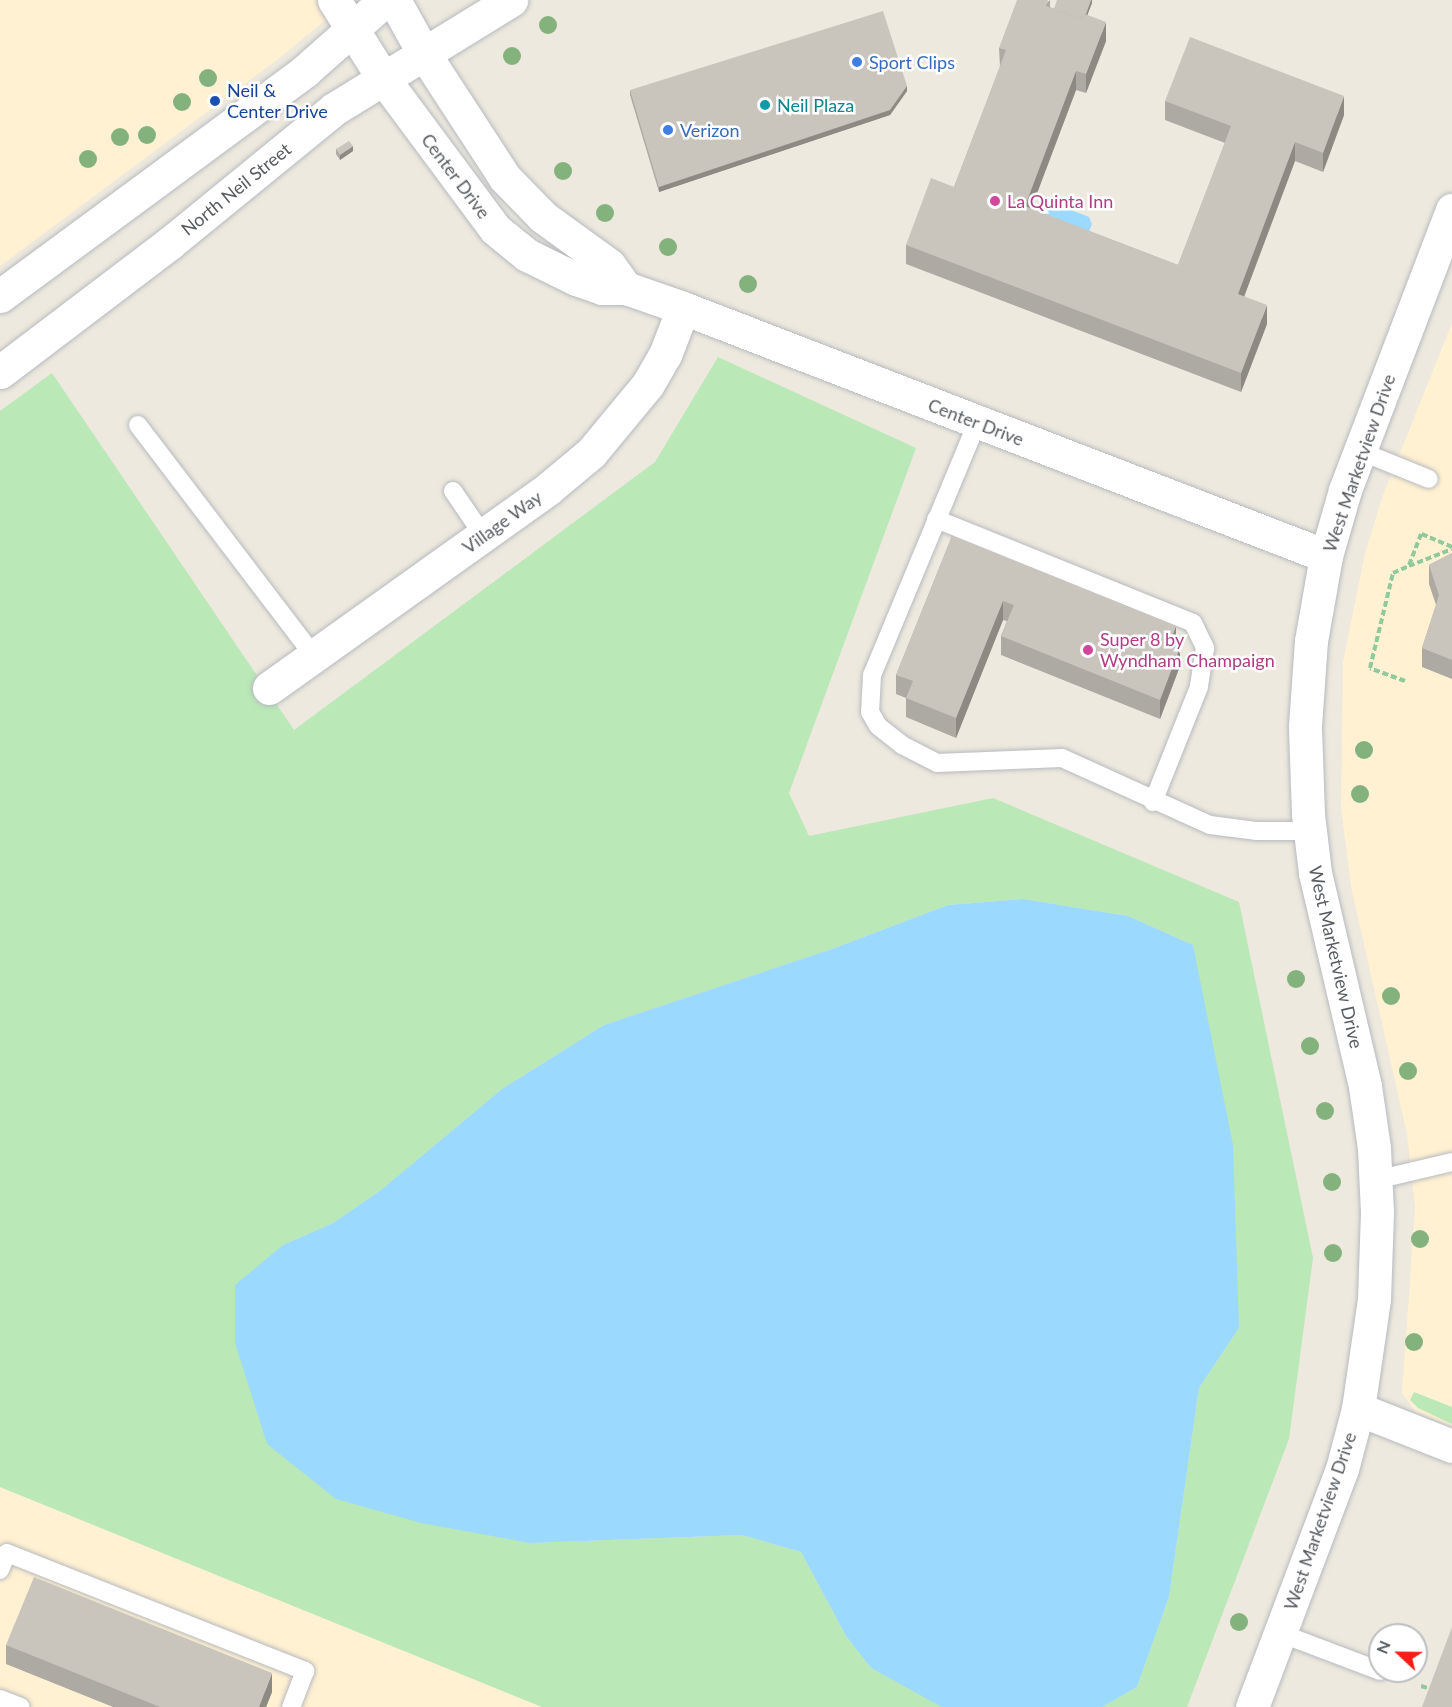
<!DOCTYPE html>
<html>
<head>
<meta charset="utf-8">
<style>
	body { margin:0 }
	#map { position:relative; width:1452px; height:1707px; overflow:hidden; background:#ede9de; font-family:Lato,sans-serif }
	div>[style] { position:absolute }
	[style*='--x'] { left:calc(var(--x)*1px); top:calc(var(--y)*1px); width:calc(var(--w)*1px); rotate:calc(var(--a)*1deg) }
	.commercial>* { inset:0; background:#fff1d1 }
	.green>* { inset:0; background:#bae8b7 }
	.water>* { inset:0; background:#9cd9ff }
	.path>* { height:4px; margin-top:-2px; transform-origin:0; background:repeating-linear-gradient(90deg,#90c99c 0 6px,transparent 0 9px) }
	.roads { filter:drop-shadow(0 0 2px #b7babf) drop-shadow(0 0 2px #b7babf) }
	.service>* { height:18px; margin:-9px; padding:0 9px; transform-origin:9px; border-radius:9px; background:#fff }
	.minor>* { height:33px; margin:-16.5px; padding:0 16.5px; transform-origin:16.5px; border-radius:16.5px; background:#fff }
	.tertiary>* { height:33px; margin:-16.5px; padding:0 16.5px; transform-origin:16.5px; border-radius:16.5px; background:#fff }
	.secondary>* { height:33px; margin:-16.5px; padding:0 16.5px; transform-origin:16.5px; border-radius:16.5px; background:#fff }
	.trees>* { width:18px; height:18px; margin:-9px; border-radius:50%; background:#83b27c }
	.wall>* { inset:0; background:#ada9a3 }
	.shaded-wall>* { inset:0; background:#8d8a84 }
	.building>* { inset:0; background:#c9c5bd }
	.dots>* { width:16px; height:16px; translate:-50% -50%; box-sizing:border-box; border:3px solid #fff; border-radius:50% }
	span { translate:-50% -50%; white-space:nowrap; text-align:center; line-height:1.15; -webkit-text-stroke:5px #fff; paint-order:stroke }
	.shop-label { font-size:18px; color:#366cbe }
	.left { translate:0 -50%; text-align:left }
	.transit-label { font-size:18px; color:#164399 }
	.culture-label { font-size:18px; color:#0d838f }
	.street-label { font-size:18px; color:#575c61 }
	.hotel-label { font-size:18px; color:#b23c85 }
	.north { position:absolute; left:1368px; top:1623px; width:60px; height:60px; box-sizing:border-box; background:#fff; border:2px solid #bcbec0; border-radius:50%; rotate:292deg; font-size:16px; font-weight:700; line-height:24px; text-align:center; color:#575c61 }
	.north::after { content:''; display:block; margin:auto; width:21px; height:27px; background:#f91c17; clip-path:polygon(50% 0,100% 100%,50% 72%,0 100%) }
</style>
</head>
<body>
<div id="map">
	<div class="commercial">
		<div style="clip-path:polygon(0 0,350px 0,277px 60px,0 266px)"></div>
		<div style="clip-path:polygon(1452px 323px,1452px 1426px,1416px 1412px,1402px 1393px,1415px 1208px,1407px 1134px,1351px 887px,1341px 808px,1343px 662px,1365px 553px,1383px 495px)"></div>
		<div style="clip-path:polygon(0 1487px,542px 1707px,0 1707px)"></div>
	</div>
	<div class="green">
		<div style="clip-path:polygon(718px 357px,916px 448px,789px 793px,809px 836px,993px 798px,1239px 902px,1313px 1258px,1289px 1439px,1187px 1707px,1102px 1707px,1137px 1687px,1169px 1597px,1199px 1388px,1239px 1328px,1193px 945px,1128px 916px,1023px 899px,948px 905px,832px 949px,604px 1025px,502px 1089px,381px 1190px,333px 1223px,283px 1245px,530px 1543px,742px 1535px,801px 1552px,846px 1636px,871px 1668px,944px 1707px,542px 1707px,0 1487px,0 411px,52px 373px,294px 730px,655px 462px)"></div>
		<div style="clip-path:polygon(1414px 1392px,1452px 1407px,1452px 1424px,1418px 1408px,1410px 1400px)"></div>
	</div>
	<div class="water">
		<div style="clip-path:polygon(1053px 203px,1089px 217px,1092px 224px,1085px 241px,1041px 223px)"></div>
		<div style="clip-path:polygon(1023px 899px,1128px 916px,1193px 945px,1233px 1145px,1239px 1328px,1199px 1388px,1169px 1597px,1137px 1687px,1102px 1707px,942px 1707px,871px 1668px,846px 1636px,801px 1552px,742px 1535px,530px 1543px,421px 1523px,336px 1499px,267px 1444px,235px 1343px,235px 1285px,283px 1245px,333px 1223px,381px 1190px,502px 1089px,604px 1025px,832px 949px,948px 905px)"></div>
	</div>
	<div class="path">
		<div style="--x:1452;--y:547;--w:34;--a:-157"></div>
		<div style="--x:1421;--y:534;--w:34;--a:111"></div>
		<div style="--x:1409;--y:566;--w:46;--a:-21.6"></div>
		<div style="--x:1405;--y:681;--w:37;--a:-160"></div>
		<div style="--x:1370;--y:668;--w:98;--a:-76.4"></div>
		<div style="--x:1393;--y:573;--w:17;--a:-24"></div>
		<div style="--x:1421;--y:1686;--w:10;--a:17"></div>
	</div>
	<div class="roads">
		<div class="service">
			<div style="--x:977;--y:423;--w:273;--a:112.6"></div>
			<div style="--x:872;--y:675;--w:37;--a:93"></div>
			<div style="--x:870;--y:712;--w:16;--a:60"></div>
			<div style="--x:878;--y:726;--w:31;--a:38"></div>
			<div style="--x:902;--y:745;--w:39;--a:27"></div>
			<div style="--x:937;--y:763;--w:125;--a:-2.3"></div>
			<div style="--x:1062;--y:758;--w:162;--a:24.4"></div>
			<div style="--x:1210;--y:825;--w:46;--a:7.4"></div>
			<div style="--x:1256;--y:831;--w:55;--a:0"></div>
			<div style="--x:138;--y:425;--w:292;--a:52.7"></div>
			<div style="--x:1360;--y:451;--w:74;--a:22.1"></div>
			<div style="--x:453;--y:491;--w:53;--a:55.7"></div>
			<div style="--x:936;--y:519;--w:277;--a:22"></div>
			<div style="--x:1193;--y:623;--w:28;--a:64"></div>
			<div style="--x:1205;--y:648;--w:39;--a:99"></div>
			<div style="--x:1199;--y:687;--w:124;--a:111.8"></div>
			<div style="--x:1376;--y:1180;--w:78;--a:-13.3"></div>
			<div style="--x:0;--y:1570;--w:18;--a:-68"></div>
			<div style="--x:7;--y:1553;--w:321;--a:21.6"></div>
			<div style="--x:305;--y:1671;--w:39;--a:111"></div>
			<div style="--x:1280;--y:1633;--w:107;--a:20.8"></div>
			<div style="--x:0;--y:1699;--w:22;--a:21"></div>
		</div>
		<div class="minor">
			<div style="--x:423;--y:52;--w:150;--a:56.9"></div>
			<div style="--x:505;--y:178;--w:54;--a:45.7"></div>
			<div style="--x:543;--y:217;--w:82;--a:36"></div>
			<div style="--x:609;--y:265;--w:29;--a:54"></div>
			<div style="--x:383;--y:78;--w:188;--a:53.4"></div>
			<div style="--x:495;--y:229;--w:41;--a:39.1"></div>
			<div style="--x:527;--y:255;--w:55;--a:26.1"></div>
			<div style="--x:576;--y:279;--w:28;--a:19"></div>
			<div style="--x:602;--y:288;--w:24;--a:0"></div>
			<div style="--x:626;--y:288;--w:60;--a:19.3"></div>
			<div style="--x:683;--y:308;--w:689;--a:21.09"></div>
			<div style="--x:269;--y:688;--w:344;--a:-35.5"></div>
			<div style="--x:549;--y:488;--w:55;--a:-39.8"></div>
			<div style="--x:591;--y:453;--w:89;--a:-50.4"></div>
			<div style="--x:648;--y:384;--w:34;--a:-60"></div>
			<div style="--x:665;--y:355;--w:50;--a:-69"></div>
			<div style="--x:1358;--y:1409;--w:101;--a:21.5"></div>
		</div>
		<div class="tertiary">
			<div style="--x:334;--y:0;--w:92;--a:57.9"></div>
			<div style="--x:394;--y:0;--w:60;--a:60.9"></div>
		</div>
		<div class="secondary">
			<div style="--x:0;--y:296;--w:380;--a:-36.4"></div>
			<div style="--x:306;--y:70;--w:106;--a:-41.5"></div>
			<div style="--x:0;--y:372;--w:215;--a:-37.2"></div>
			<div style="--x:171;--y:242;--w:210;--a:-39.2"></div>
			<div style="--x:334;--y:109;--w:208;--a:-31.6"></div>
			<div style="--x:1252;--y:1707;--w:254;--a:-69.3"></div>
			<div style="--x:1342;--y:1469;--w:62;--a:-75.1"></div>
			<div style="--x:1358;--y:1409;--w:111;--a:-81.7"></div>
			<div style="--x:1374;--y:1299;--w:87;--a:-88"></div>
			<div style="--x:1377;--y:1212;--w:64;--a:-92.7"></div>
			<div style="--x:1374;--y:1148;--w:63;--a:-98.3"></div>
			<div style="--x:1365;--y:1086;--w:219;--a:-103.2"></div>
			<div style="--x:1315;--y:873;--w:59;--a:-96.8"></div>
			<div style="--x:1308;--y:814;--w:88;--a:-92"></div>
			<div style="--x:1305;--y:726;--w:85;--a:-86"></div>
			<div style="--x:1311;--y:641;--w:86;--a:-80"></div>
			<div style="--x:1326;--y:556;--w:69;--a:-73.9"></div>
			<div style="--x:1345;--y:490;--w:300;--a:-69.1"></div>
		</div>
	</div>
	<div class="trees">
		<div style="left:548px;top:25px"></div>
		<div style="left:512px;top:56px"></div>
		<div style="left:208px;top:78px"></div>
		<div style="left:182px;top:102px"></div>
		<div style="left:147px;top:135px"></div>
		<div style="left:120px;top:137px"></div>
		<div style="left:88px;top:159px"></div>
		<div style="left:563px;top:171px"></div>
		<div style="left:605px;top:213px"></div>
		<div style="left:668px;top:247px"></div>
		<div style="left:748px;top:284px"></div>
		<div style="left:1364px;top:750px"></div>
		<div style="left:1360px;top:794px"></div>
		<div style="left:1296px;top:979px"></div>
		<div style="left:1391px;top:996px"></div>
		<div style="left:1310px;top:1046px"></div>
		<div style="left:1408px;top:1071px"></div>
		<div style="left:1325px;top:1111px"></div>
		<div style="left:1332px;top:1182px"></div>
		<div style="left:1420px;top:1239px"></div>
		<div style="left:1333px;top:1253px"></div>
		<div style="left:1414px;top:1342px"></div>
		<div style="left:1239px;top:1622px"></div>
	</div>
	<div class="wall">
		<div style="clip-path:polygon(1050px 0,1050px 7px,1054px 9px,1092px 0,1092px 3px,1087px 15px,1106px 41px,1086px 93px,1076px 90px,1031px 209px,1178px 265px,1225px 143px,1165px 120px,1165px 101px,1344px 115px,1323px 172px,1295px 161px,1244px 296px,1267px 324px,1241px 392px,906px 264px,906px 245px,954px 187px,1000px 67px,999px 48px)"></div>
		<div style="clip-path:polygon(630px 90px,907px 91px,890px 115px,659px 192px,630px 95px)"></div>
		<div style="clip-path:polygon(336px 149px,353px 151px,340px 160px,336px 154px)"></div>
		<div style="clip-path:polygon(952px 536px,1176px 646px,1180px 666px,1160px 719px,1001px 655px,1001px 636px,1007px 621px,1003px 620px,956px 738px,906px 717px,906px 698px,896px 694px,896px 675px)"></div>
		<div style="clip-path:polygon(1452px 553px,1452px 679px,1422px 667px,1422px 648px,1436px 605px,1429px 584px,1429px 565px)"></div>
		<div style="clip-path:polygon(6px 1645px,272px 1692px,266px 1707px,113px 1707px,6px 1664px)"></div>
	</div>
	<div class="shaded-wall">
		<div style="clip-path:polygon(1091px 0,1092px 0,1092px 3px,1079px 37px,1079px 32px)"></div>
		<div style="clip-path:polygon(1106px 22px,1106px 41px,1086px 93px,1086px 74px)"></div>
		<div style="clip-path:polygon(1076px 71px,1076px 90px,1025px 225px,1025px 206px)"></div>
		<div style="clip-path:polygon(907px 86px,907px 91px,890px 115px,659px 192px,659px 187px)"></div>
		<div style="clip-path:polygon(1344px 96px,1344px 115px,1323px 172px,1323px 153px)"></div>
		<div style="clip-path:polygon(1295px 142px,1295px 161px,1238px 313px,1238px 294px)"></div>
		<div style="clip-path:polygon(353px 146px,353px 151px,340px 160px,340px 155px)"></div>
		<div style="clip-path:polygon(1267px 305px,1267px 324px,1241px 392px,1241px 373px)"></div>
		<div style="clip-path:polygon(1003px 601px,1003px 620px,956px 738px,956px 718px)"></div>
		<div style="clip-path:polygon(1176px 626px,1176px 645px,1169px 662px,1169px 643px)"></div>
		<div style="clip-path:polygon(1180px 647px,1180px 666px,1160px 719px,1160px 700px)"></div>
		<div style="clip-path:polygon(272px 1673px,272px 1692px,266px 1707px,259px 1707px)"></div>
	</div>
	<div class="building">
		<div style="clip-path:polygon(1017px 0,1048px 0,1046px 6px,1082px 19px,1085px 14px,1106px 22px,1086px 74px,1076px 71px,1025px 206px,1178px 265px,1231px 126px,1165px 101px,1190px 37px,1344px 96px,1323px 153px,1295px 142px,1238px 294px,1267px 305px,1241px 373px,906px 245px,931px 178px,954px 187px,1006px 50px,999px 48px)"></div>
		<div style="clip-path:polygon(1057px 0,1091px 0,1086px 14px,1085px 14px,1082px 19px,1054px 9px)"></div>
		<div style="clip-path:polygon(883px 11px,907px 86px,890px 110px,659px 187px,630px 90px)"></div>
		<div style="clip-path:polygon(349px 141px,353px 146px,340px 155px,336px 149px)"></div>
		<div style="clip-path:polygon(952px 536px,1176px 626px,1169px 643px,1180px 647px,1160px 700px,1001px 636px,1014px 605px,1003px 601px,956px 718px,906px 698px,913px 681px,896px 675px)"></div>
		<div style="clip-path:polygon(1452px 553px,1452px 660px,1422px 648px,1439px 595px,1429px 565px)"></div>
		<div style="clip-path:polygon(34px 1577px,272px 1673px,259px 1707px,160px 1707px,6px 1645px)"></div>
		<div style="clip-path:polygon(1452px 1627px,1452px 1707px,1422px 1707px)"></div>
	</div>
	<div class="dots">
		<div style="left:857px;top:62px;background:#3f7fe0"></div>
		<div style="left:215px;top:101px;background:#1a4fb4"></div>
		<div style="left:765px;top:105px;background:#0f9aa8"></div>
		<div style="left:668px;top:130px;background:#3f7fe0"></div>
		<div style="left:995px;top:201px;background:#d1479c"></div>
		<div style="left:1088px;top:650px;background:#d1479c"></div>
	</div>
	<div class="shop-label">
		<span class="left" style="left:869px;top:62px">Sport Clips</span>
		<span class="left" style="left:680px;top:130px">Verizon</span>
	</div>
	<div class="transit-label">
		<span class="left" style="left:227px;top:101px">Neil &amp;<br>Center Drive</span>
	</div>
	<div class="culture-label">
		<span class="left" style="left:777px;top:105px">Neil Plaza</span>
	</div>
	<div class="street-label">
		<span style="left:456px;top:176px;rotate:53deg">Center Drive</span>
		<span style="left:236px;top:189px;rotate:-39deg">North Neil Street</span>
		<span style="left:976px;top:422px;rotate:21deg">Center Drive</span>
		<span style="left:1359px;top:463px;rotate:-71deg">West Marketview Drive</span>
		<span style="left:502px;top:522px;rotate:-36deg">Village Way</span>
		<span style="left:1336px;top:957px;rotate:77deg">West Marketview Drive</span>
		<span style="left:1320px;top:1521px;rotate:-71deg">West Marketview Drive</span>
	</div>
	<div class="hotel-label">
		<span class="left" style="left:1007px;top:201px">La Quinta Inn</span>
		<span class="left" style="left:1100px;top:650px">Super 8 by<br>Wyndham Champaign</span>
	</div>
	<div class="north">N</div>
</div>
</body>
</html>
